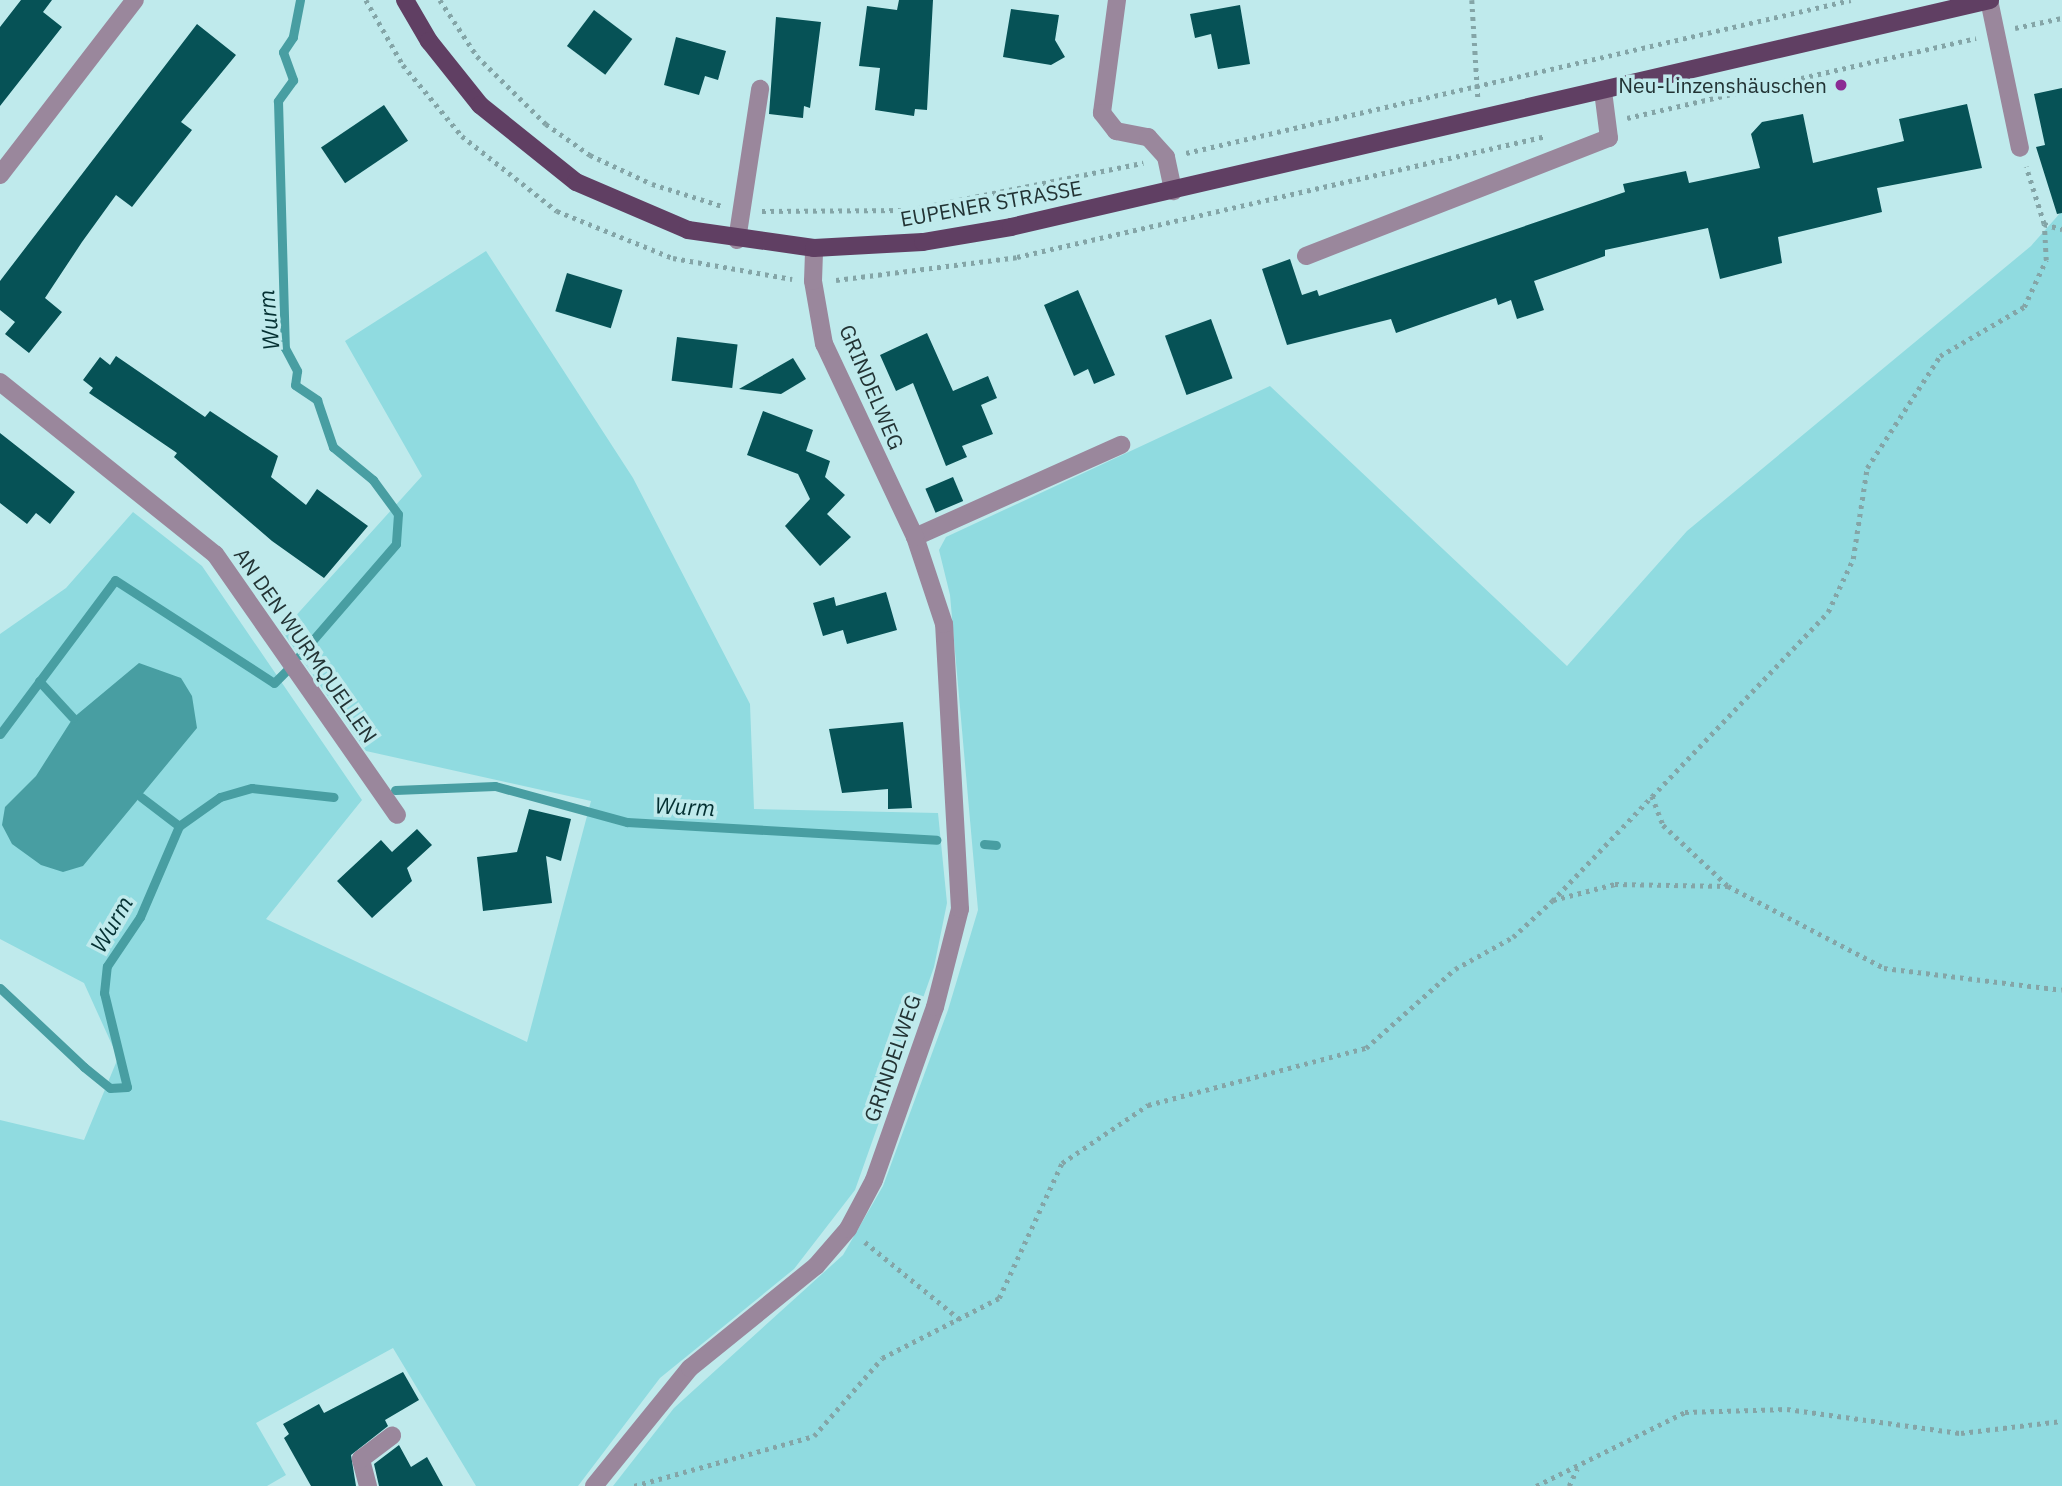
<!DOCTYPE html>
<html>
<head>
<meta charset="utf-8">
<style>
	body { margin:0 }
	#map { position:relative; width:2062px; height:1486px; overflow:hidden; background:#bfeaec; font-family:"IBM Plex Sans",sans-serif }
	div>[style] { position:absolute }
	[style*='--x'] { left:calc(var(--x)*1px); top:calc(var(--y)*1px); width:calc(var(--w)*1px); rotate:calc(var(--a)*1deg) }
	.green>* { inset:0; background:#90dbe0 }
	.water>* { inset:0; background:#489ea2 }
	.stream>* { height:9px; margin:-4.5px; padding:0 4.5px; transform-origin:4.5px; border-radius:4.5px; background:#489ea2 }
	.building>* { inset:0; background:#065256; transform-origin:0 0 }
	.path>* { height:4.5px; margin-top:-2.25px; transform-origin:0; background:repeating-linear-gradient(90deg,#84a5a7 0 3.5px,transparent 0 8.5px) }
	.minor>* { height:18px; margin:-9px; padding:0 9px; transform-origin:9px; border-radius:9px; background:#9a879c }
	.major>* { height:18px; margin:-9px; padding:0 9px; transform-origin:9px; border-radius:9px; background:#603f63 }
	.dots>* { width:19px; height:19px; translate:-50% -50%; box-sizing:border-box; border:4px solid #bfeaec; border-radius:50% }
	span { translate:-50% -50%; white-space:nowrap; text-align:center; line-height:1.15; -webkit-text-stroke:7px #bfeaec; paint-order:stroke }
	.poi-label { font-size:21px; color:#223334 }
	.right { translate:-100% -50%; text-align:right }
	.street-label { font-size:21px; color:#223334 }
	.water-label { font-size:23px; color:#043032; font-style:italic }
</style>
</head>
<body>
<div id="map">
	<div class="green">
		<div style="clip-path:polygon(2062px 211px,2062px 1486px,613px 1486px,674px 1408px,843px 1255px,883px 1186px,948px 1010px,978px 910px,950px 595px,939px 550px,946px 537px,1270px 386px,1567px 666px,1687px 531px,2031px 246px)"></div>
		<div style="clip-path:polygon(486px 251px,633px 478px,750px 704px,754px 809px,938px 813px,947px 903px,934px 967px,855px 1190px,794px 1269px,660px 1378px,578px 1486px,476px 1486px,393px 1348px,256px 1423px,286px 1475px,267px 1486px,0 1486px,0 1120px,84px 1140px,118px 1058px,84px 983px,0 939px,0 634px,66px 588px,133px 512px,202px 566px,362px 800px,266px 919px,527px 1042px,591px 801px,366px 751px,282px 631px,422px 476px,345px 341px)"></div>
	</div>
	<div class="water">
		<div style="clip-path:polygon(139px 663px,181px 678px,192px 696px,197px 728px,83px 866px,63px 872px,41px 865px,12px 844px,2px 825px,5px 807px,36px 776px,73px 718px)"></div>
	</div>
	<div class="stream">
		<div style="--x:300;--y:0;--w:38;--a:101"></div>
		<div style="--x:293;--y:37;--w:18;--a:124"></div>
		<div style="--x:283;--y:52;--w:30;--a:70"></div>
		<div style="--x:293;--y:80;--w:26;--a:126"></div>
		<div style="--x:278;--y:101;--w:247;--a:88.4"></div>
		<div style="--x:285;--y:348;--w:26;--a:62"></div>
		<div style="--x:297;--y:371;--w:14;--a:98"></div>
		<div style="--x:295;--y:385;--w:27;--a:34"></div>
		<div style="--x:317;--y:400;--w:50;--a:71.2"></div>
		<div style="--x:333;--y:447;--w:52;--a:39.5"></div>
		<div style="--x:373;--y:480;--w:42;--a:53.7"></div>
		<div style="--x:398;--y:514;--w:30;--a:94"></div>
		<div style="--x:396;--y:544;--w:147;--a:130.9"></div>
		<div style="--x:39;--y:681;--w:50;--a:47.4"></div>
		<div style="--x:0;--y:734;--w:192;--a:-53.2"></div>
		<div style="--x:115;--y:580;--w:189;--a:32.9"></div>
		<div style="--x:274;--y:683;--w:21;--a:-45"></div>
		<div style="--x:395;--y:790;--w:100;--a:-2.3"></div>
		<div style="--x:495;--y:786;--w:137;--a:15.3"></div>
		<div style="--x:627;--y:822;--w:310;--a:3.3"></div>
		<div style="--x:141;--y:797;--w:48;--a:37.3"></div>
		<div style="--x:984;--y:844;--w:12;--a:5"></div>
		<div style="--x:0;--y:988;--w:115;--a:43.2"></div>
		<div style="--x:84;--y:1067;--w:33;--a:39"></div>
		<div style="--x:110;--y:1088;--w:17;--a:-3"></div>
		<div style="--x:127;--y:1087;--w:97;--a:-103.7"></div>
		<div style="--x:104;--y:993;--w:27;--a:-84"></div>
		<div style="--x:107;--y:966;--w:59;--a:-56"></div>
		<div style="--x:140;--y:917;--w:99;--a:-66.8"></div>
		<div style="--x:179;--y:826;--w:50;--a:-35.3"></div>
		<div style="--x:220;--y:797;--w:33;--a:-16"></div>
		<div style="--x:252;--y:788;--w:82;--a:6.3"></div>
	</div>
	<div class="building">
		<div style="clip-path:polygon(21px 0,52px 0,43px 12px,62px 27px,0 106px,0 27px)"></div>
		<div style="clip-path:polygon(899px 0,933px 0,927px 110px,915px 109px,914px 116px,875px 110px,880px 68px,859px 66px,867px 6px,897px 10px)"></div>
		<div style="clip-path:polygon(1240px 5px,1250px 64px,1218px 69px,1211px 34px,1195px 38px,1190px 14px)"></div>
		<div style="clip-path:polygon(1011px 9px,1059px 15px,1055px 40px,1065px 57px,1051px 65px,1003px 57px)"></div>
		<div style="left:594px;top:10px;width:48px;height:45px;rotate:37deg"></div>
		<div style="clip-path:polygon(776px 17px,821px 22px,810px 108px,804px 106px,803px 118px,769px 114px)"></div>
		<div style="clip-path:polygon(197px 24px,236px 55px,181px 122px,192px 130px,132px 207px,116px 195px,82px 242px,45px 298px,62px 312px,29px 353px,5px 334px,15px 322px,0 310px,0 281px)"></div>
		<div style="clip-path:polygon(676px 37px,726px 51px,718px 80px,705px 76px,699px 95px,664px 85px)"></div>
		<div style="clip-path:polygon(2062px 88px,2062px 213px,2057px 214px,2036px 147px,2045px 145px,2034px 94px)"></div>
		<div style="clip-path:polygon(1967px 104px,1982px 168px,1877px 188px,1882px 212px,1778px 237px,1782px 263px,1720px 279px,1708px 228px,1605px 250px,1605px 256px,1534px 281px,1544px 310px,1517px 319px,1511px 300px,1498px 305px,1496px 298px,1396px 333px,1391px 319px,1287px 345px,1262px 269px,1290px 259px,1302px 295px,1317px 290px,1319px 296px,1625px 192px,1623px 184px,1686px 171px,1689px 183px,1760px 168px,1751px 134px,1762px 122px,1803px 114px,1813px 163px,1904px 141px,1899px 119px)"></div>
		<div style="left:384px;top:105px;width:43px;height:76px;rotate:56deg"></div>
		<div style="left:567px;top:273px;width:58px;height:40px;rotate:17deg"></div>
		<div style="clip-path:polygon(1078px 290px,1115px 375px,1094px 384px,1088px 369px,1074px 376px,1044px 305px)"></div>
		<div style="left:1211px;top:319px;width:63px;height:49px;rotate:70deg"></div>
		<div style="clip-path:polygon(927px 333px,953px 391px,988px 376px,997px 398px,981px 405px,993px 434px,962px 446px,967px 457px,946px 466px,913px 383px,896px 391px,880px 355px)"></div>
		<div style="left:677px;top:337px;width:61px;height:44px;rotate:7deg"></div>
		<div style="clip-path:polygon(116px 356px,205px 417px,210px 411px,278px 456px,271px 477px,306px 505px,317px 489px,368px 526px,324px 578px,272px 541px,174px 457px,177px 453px,89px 393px,93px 388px,83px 380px,100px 357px,110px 365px)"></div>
		<div style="clip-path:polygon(793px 358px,806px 379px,781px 394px,739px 389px)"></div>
		<div style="clip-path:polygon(763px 411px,813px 430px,806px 451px,830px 461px,825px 477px,845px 495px,827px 514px,851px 537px,820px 566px,785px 526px,810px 499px,798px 474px,747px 455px)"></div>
		<div style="clip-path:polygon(0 433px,75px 492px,50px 524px,36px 513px,27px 524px,0 503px)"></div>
		<div style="left:953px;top:477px;width:26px;height:30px;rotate:67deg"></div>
		<div style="clip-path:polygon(886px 592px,897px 630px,847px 644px,843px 630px,823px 636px,813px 603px,834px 597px,836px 606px)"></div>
		<div style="clip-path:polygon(903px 722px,912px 808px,888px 809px,888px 789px,842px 793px,829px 729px)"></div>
		<div style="clip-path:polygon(529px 809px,571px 819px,561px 861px,546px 856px,552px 903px,483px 911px,477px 857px,517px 852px)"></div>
		<div style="clip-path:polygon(417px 829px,432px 845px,407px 868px,412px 881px,372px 918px,337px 881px,381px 840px,392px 852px)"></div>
		<div style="clip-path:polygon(403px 1372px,419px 1400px,385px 1420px,388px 1426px,351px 1455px,356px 1486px,311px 1486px,284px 1438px,289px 1434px,283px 1424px,319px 1404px,324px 1413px)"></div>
		<div style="clip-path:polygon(399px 1445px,411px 1467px,427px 1457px,443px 1486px,379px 1486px,374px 1464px)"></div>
	</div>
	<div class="path">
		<div style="--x:366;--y:0;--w:75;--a:60.4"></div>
		<div style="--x:403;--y:65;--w:92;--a:50.3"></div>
		<div style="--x:462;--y:136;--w:121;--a:38.3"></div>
		<div style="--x:557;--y:211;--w:125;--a:22.1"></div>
		<div style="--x:673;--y:258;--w:121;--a:10"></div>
		<div style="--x:440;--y:0;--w:67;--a:56.5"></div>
		<div style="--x:477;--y:56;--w:97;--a:44.6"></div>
		<div style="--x:546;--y:124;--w:54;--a:35.2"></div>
		<div style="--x:590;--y:155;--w:68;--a:25.1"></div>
		<div style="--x:652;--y:184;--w:73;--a:17.4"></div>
		<div style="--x:1472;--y:0;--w:97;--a:86.5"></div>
		<div style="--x:2015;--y:28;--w:48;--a:-12"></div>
		<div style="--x:1627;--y:118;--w:358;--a:-12.9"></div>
		<div style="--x:1186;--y:153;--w:682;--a:-12.96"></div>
		<div style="--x:762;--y:211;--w:147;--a:-0.4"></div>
		<div style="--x:909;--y:210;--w:239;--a:-11.4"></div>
		<div style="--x:2044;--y:224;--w:19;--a:16"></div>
		<div style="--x:836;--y:280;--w:182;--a:-7.2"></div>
		<div style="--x:1017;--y:257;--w:543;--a:-12.88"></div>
		<div style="--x:1652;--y:796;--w:31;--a:69"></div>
		<div style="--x:1663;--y:825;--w:88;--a:43.2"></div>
		<div style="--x:1553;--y:900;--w:64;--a:-14.5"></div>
		<div style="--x:1615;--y:884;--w:113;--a:1"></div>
		<div style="--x:1728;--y:886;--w:176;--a:27.7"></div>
		<div style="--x:1884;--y:968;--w:179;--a:7"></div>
		<div style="--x:865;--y:1242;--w:125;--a:39.2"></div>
		<div style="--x:634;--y:1486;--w:187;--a:-15.5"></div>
		<div style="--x:814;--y:1436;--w:103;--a:-48.9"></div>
		<div style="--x:882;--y:1358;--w:131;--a:-27.1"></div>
		<div style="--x:999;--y:1298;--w:149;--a:-65"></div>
		<div style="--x:1062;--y:1163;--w:104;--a:-34"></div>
		<div style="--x:1148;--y:1105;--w:225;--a:-14.7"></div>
		<div style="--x:1366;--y:1048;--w:119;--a:-41.6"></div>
		<div style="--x:1455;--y:969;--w:66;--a:-28.9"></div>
		<div style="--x:1513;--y:937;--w:53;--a:-42.7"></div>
		<div style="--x:1552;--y:901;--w:400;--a:-46.3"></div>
		<div style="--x:1828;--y:612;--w:59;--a:-64.7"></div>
		<div style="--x:1853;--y:559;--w:92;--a:-81.3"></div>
		<div style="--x:1867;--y:468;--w:134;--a:-56.9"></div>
		<div style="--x:1940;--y:356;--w:97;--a:-30.3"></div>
		<div style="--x:2024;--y:307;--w:52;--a:-64.9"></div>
		<div style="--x:2046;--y:260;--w:36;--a:-93"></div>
		<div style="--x:2044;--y:224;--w:60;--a:-107.5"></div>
		<div style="--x:1536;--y:1486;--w:166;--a:-26.4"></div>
		<div style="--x:1685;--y:1412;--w:102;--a:-1.7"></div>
		<div style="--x:1787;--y:1409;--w:176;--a:7.9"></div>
		<div style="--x:1961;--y:1433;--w:102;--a:-6.8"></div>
		<div style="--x:1569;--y:1486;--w:19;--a:-65"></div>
	</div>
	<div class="minor">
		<div style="--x:1117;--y:0;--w:114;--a:97.6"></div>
		<div style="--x:1102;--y:113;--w:23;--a:52"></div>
		<div style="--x:1116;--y:131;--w:33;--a:11"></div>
		<div style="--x:1148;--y:137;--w:27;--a:48"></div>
		<div style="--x:1166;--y:157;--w:35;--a:78"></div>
		<div style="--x:1989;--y:0;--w:151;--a:78.2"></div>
		<div style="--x:0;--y:175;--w:221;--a:-52.4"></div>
		<div style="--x:737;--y:240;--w:153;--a:-81.3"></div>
		<div style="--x:1306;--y:256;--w:325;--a:-21.3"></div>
		<div style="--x:1609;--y:138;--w:47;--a:-97.3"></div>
		<div style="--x:0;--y:382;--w:275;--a:38.7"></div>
		<div style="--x:215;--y:554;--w:318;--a:55.1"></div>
		<div style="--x:915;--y:537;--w:226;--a:-24.1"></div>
		<div style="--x:368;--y:1486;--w:28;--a:-105"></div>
		<div style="--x:361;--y:1459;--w:39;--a:-37"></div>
		<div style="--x:594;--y:1486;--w:152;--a:-50.9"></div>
		<div style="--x:690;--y:1368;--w:162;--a:-39"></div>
		<div style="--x:816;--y:1266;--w:49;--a:-49.1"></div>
		<div style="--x:848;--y:1229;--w:55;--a:-62"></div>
		<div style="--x:874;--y:1180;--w:183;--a:-70.6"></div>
		<div style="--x:935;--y:1007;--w:101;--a:-75.7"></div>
		<div style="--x:960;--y:909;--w:285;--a:-93.2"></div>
		<div style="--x:944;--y:624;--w:92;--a:-108.4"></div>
		<div style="--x:915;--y:537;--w:213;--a:-115.2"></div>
		<div style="--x:824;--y:344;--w:64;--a:-99.9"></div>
		<div style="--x:813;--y:281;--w:33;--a:-88"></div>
	</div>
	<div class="major">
		<div style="--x:405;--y:0;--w:48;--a:59.7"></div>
		<div style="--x:429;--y:41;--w:82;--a:51.4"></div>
		<div style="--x:480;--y:105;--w:123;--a:38.7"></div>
		<div style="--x:576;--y:182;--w:122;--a:23.2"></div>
		<div style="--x:688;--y:230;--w:127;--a:8.1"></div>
		<div style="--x:814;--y:248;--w:109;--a:-3.2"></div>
		<div style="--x:923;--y:242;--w:89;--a:-9.7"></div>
		<div style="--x:1011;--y:227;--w:1005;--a:-13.05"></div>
	</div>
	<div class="dots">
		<div style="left:1841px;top:85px;background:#8b2b94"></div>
	</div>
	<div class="poi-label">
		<span class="right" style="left:1827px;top:85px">Neu-Linzenshäuschen</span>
	</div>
	<div class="street-label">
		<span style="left:991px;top:203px;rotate:-10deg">EUPENER STRASSE</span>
		<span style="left:872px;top:387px;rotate:67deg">GRINDELWEG</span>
		<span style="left:306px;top:645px;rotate:55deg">AN DEN WURMQUELLEN</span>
		<span style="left:892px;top:1058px;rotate:-71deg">GRINDELWEG</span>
	</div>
	<div class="water-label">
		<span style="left:268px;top:320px;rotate:-95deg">Wurm</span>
		<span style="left:685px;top:806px;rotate:3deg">Wurm</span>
		<span style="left:111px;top:924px;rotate:-60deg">Wurm</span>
	</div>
</div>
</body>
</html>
